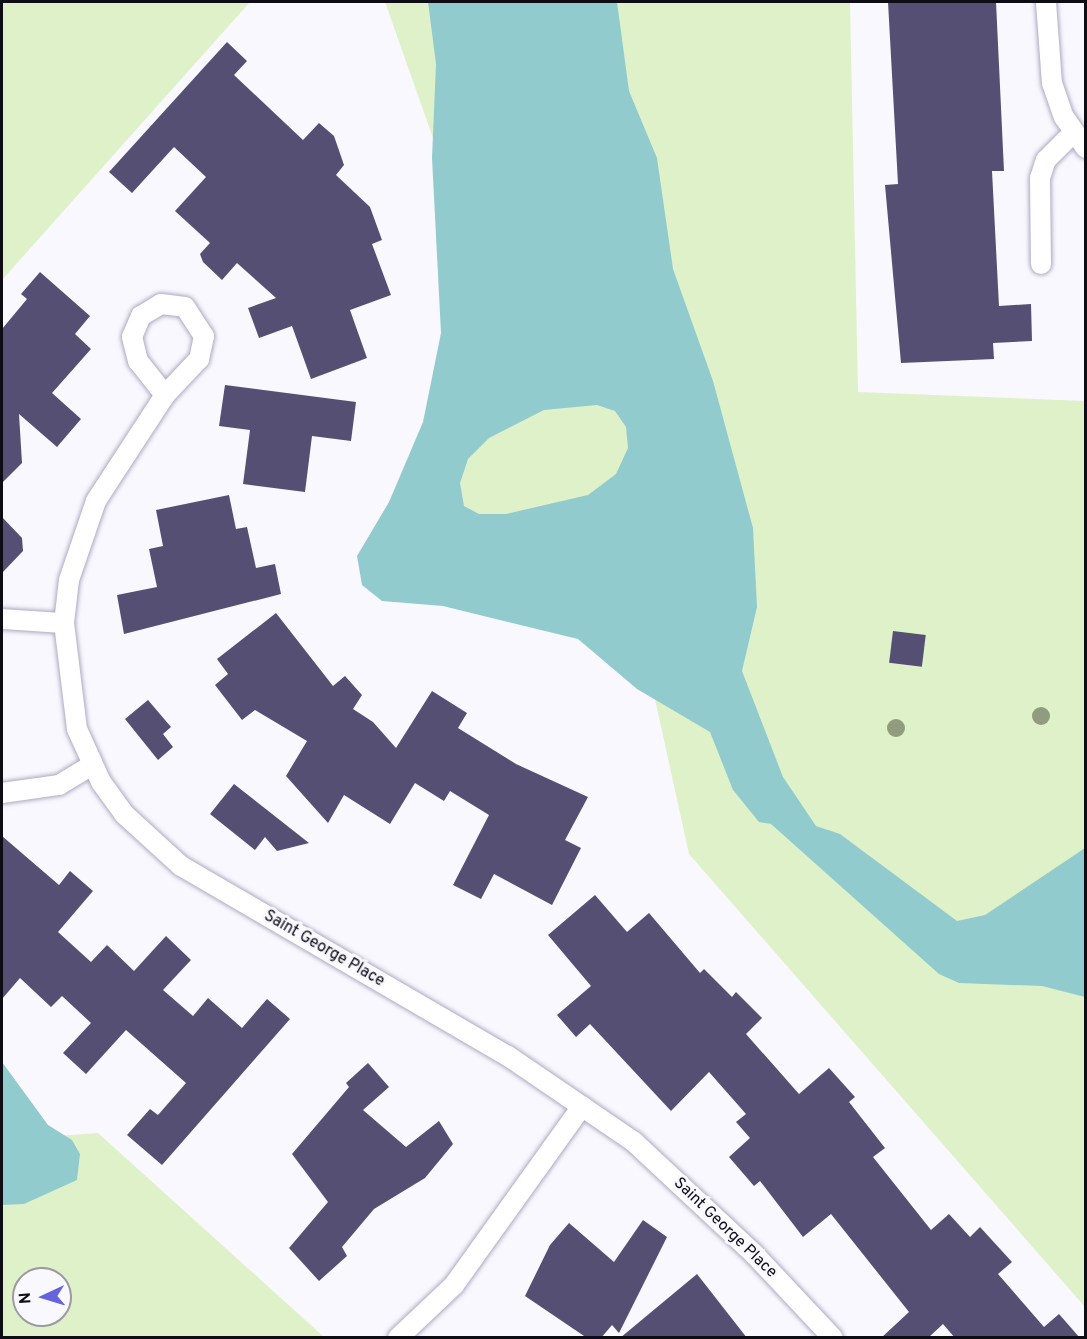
<!DOCTYPE html>
<html>
<head>
<meta charset="utf-8">
<style>
	body { margin:0 }
	#map { position:relative; width:1087px; height:1339px; overflow:hidden; background:#f9f8fe; font-family:Overpass,sans-serif }
	div>[style] { position:absolute }
	[style*='--x'] { left:calc(var(--x)*1px); top:calc(var(--y)*1px); width:calc(var(--w)*1px); rotate:calc(var(--a)*1deg) }
	.green>* { inset:0; background:#dff1c9 }
	.water>* { inset:0; background:#91cbcd }
	.building>* { inset:0; background:#554f73; transform-origin:0 0 }
	.roads { filter:drop-shadow(0 0 2px #ada9c3) drop-shadow(0 0 2px #ada9c3) }
	.street>* { height:20px; margin:-10px; padding:0 10px; transform-origin:10px; border-radius:10px; background:#fff }
	.trees>* { width:18px; height:18px; margin:-9px; border-radius:50%; background:#909c7d }
	span { translate:-50% -50%; white-space:nowrap; text-align:center; line-height:1.15; -webkit-text-stroke:6px #f9f8fe; paint-order:stroke }
	.street-label { font-size:16px; color:#0e0c15 }
	.frame { position:absolute; inset:0; border:3px solid #0e0c15; pointer-events:none }
	.north { position:absolute; left:12px; top:1267px; width:60px; height:60px; box-sizing:border-box; background:#f9f8fe; border:2px solid #9b9aa1; border-radius:50%; rotate:266deg; font-size:16px; font-weight:700; line-height:24px; text-align:center; color:#0e0c15 }
	.north::after { content:''; display:block; margin:auto; width:21px; height:27px; background:#6664dd; clip-path:polygon(50% 0,100% 100%,50% 72%,0 100%) }
</style>
</head>
<body>
<div id="map">
	<div class="green">
		<div style="clip-path:polygon(2px 2px,250px 2px,2px 280px)"></div>
		<div style="clip-path:polygon(385px 2px,850px 2px,858px 392px,1085px 401px,1085px 1307px,689px 854px,647px 663px,442px 491px,463px 223px)"></div>
		<div style="clip-path:polygon(evenodd,98px 1133px,324px 1337px,2px 1338px,2px 1140px,98px 1133px,24px 1279px,60px 1279px,60px 1315px,24px 1315px,24px 1279px)"></div>
	</div>
	<div class="water">
		<div style="clip-path:polygon(evenodd,428px 2px,617px 2px,629px 91px,657px 158px,673px 269px,713px 381px,753px 528px,757px 607px,742px 671px,783px 777px,816px 826px,840px 834px,957px 921px,985px 915px,1085px 848px,1085px 997px,1042px 986px,959px 983px,939px 974px,771px 824px,759px 822px,733px 790px,710px 732px,637px 689px,578px 639px,443px 606px,382px 601px,362px 585px,357px 556px,389px 502px,423px 422px,441px 333px,432px 158px,436px 64px,428px 2px,597px 405px,615px 411px,626px 427px,628px 448px,616px 474px,588px 495px,506px 514px,479px 514px,464px 506px,460px 483px,468px 459px,489px 438px,544px 410px,597px 405px)"></div>
		<div style="clip-path:polygon(2px 1062px,48px 1125px,72px 1140px,80px 1154px,77px 1180px,24px 1204px,2px 1205px)"></div>
	</div>
	<div class="building">
		<div style="clip-path:polygon(888px 2px,996px 2px,1004px 171px,992px 171px,999px 306px,1031px 304px,1032px 341px,993px 343px,994px 359px,901px 363px,885px 185px,898px 184px)"></div>
		<div style="clip-path:polygon(227px 42px,247px 61px,234px 75px,303px 140px,319px 123px,334px 136px,344px 165px,336px 175px,370px 207px,382px 240px,372px 244px,391px 295px,350px 310px,367px 358px,311px 379px,292px 326px,259px 338px,248px 308px,276px 298px,237px 263px,222px 280px,203px 262px,200px 254px,210px 243px,175px 211px,206px 177px,174px 147px,132px 193px,109px 172px)"></div>
		<div style="clip-path:polygon(40px 272px,90px 316px,75px 334px,91px 349px,52px 393px,81px 419px,57px 447px,19px 414px,22px 463px,2px 483px,2px 329px,27px 299px,21px 294px)"></div>
		<div style="clip-path:polygon(225px 385px,356px 402px,351px 441px,312px 436px,305px 492px,243px 484px,250px 430px,219px 426px)"></div>
		<div style="clip-path:polygon(229px 495px,236px 529px,247px 527px,256px 568px,275px 564px,281px 594px,124px 634px,117px 595px,157px 587px,149px 549px,163px 546px,156px 510px)"></div>
		<div style="clip-path:polygon(2px 517px,22px 538px,23px 551px,2px 573px)"></div>
		<div style="clip-path:polygon(276px 613px,333px 686px,345px 676px,362px 695px,353px 709px,373px 722px,396px 748px,432px 691px,467px 713px,458px 728px,516px 764px,588px 797px,565px 840px,581px 848px,552px 905px,494px 874px,481px 899px,453px 885px,489px 815px,450px 791px,444px 801px,415px 783px,390px 824px,344px 795px,328px 823px,286px 776px,307px 741px,255px 710px,242px 720px,215px 685px,228px 674px,217px 659px)"></div>
		<div style="left:893px;top:631px;width:33px;height:32px;rotate:7deg"></div>
		<div style="clip-path:polygon(148px 700px,171px 727px,163px 734px,173px 747px,158px 760px,125px 719px)"></div>
		<div style="clip-path:polygon(234px 784px,309px 843px,277px 851px,265px 837px,255px 850px,210px 814px)"></div>
		<div style="clip-path:polygon(2px 836px,59px 885px,70px 871px,93px 891px,58px 932px,91px 962px,107px 945px,134px 971px,166px 936px,191px 960px,163px 990px,193px 1016px,208px 998px,242px 1028px,267px 999px,290px 1019px,162px 1165px,127px 1135px,150px 1109px,158px 1115px,186px 1083px,126px 1030px,86px 1074px,63px 1053px,91px 1023px,62px 996px,51px 1007px,20px 978px,2px 999px)"></div>
		<div style="clip-path:polygon(595px 895px,627px 932px,649px 913px,700px 973px,704px 969px,732px 997px,736px 992px,762px 1018px,746px 1034px,799px 1094px,829px 1068px,855px 1097px,849px 1102px,885px 1148px,873px 1157px,931px 1230px,949px 1214px,970px 1237px,980px 1227px,1012px 1262px,998px 1274px,1044px 1327px,1059px 1314px,1080px 1338px,955px 1338px,943px 1324px,928px 1338px,881px 1338px,909px 1312px,831px 1214px,803px 1237px,760px 1181px,754px 1186px,729px 1157px,750px 1138px,736px 1122px,746px 1114px,709px 1072px,671px 1111px,590px 1024px,576px 1037px,557px 1015px,591px 986px,548px 935px)"></div>
		<div style="clip-path:polygon(368px 1063px,389px 1087px,363px 1110px,406px 1147px,439px 1121px,453px 1144px,425px 1178px,374px 1209px,342px 1247px,347px 1256px,319px 1281px,289px 1248px,328px 1202px,292px 1154px,349px 1087px,346px 1083px)"></div>
		<div style="clip-path:polygon(643px 1220px,667px 1237px,619px 1333px,612px 1325px,601px 1338px,587px 1338px,525px 1296px,550px 1245px,569px 1223px,614px 1262px)"></div>
		<div style="clip-path:polygon(697px 1274px,747px 1338px,620px 1338px)"></div>
	</div>
	<div class="roads">
		<div class="street">
			<div style="--x:1046;--y:2;--w:81;--a:85.8"></div>
			<div style="--x:1052;--y:83;--w:36;--a:71"></div>
			<div style="--x:1064;--y:117;--w:38;--a:55"></div>
			<div style="--x:1041;--y:264;--w:86;--a:-90.7"></div>
			<div style="--x:1040;--y:178;--w:19;--a:-72"></div>
			<div style="--x:1046;--y:160;--w:38;--a:-45"></div>
			<div style="--x:161;--y:304;--w:24;--a:7"></div>
			<div style="--x:185;--y:307;--w:35;--a:57"></div>
			<div style="--x:204;--y:336;--w:24;--a:102"></div>
			<div style="--x:199;--y:359;--w:50;--a:133.4"></div>
			<div style="--x:165;--y:395;--w:43;--a:-128.5"></div>
			<div style="--x:138;--y:361;--w:25;--a:-104"></div>
			<div style="--x:132;--y:337;--w:23;--a:-67"></div>
			<div style="--x:141;--y:316;--w:23;--a:-31"></div>
			<div style="--x:165;--y:395;--w:126;--a:123.1"></div>
			<div style="--x:96;--y:501;--w:83;--a:108.9"></div>
			<div style="--x:69;--y:580;--w:43;--a:96.6"></div>
			<div style="--x:64;--y:623;--w:107;--a:83"></div>
			<div style="--x:77;--y:729;--w:58;--a:65.6"></div>
			<div style="--x:101;--y:782;--w:39;--a:54"></div>
			<div style="--x:124;--y:814;--w:77;--a:42.4"></div>
			<div style="--x:181;--y:866;--w:378;--a:30.2"></div>
			<div style="--x:508;--y:1056;--w:153;--a:34.3"></div>
			<div style="--x:634;--y:1142;--w:164;--a:43"></div>
			<div style="--x:754;--y:1254;--w:115;--a:46.8"></div>
			<div style="--x:2;--y:619;--w:62;--a:3.7"></div>
			<div style="--x:2;--y:793;--w:58;--a:-8"></div>
			<div style="--x:59;--y:785;--w:39;--a:-31"></div>
			<div style="--x:398;--y:1338;--w:77;--a:-43.4"></div>
			<div style="--x:454;--y:1285;--w:220;--a:-54.4"></div>
		</div>
	</div>
	<div class="trees">
		<div style="left:1041px;top:716px"></div>
		<div style="left:896px;top:728px"></div>
	</div>
	<div class="street-label">
		<span style="left:324px;top:949px;rotate:30deg">Saint George Place</span>
		<span style="left:725px;top:1228px;rotate:44deg">Saint George Place</span>
	</div>
	<div class="frame"></div>
	<div class="north">N</div>
</div>
</body>
</html>
